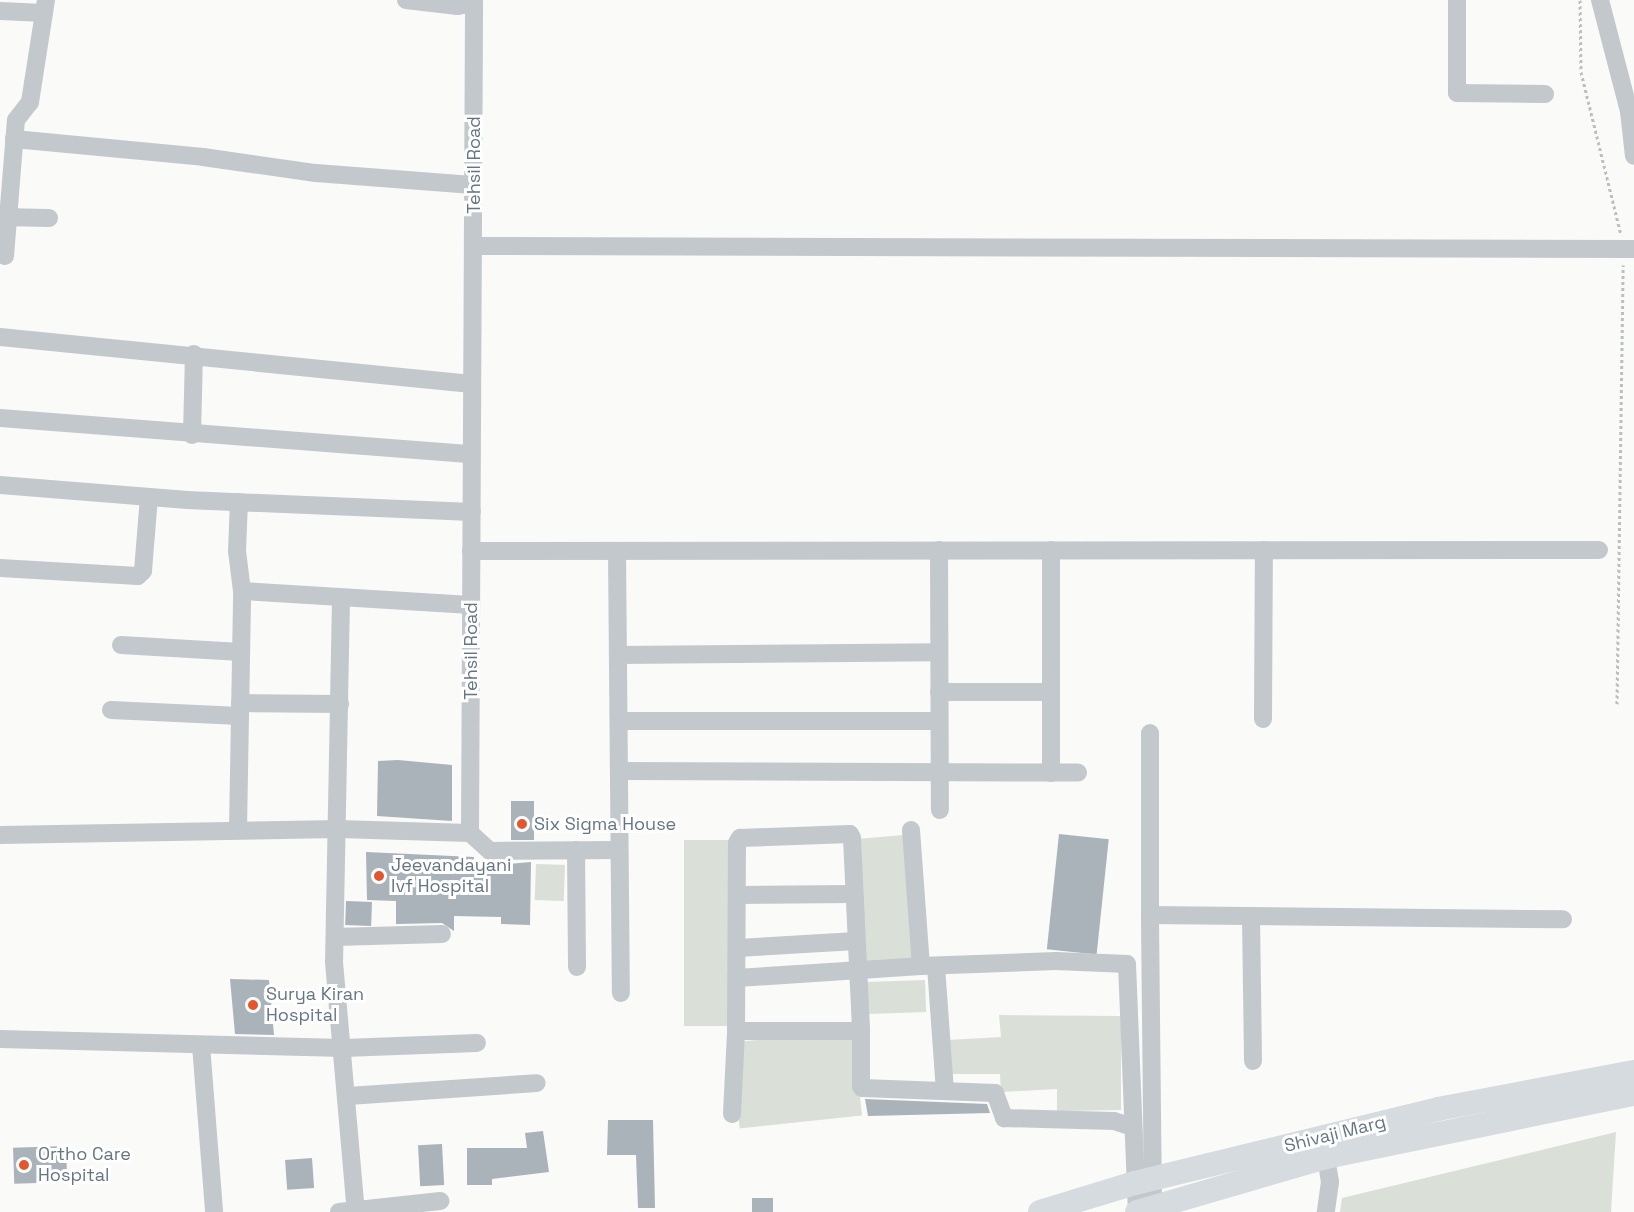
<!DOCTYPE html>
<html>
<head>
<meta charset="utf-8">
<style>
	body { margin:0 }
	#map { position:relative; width:1634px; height:1212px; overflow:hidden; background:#fafaf8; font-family:"Space Grotesk",sans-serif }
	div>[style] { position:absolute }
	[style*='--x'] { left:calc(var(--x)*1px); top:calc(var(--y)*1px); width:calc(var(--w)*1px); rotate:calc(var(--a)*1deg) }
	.green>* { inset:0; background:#dadfd7; transform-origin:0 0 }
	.building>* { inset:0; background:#aab3b9; transform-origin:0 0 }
	.path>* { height:3px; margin-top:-1.5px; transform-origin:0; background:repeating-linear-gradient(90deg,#bbbfc2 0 3px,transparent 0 6px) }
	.minor>* { height:18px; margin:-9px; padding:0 9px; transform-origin:9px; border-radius:9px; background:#c3c8cc }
	.major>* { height:24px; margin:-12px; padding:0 12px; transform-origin:12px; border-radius:12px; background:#d6dbdf }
	.dots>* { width:16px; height:16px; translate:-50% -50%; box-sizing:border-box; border:3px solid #fff; border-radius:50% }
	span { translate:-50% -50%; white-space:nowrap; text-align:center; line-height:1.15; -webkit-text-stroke:6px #fff; paint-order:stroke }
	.street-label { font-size:18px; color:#657683 }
	.poi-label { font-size:18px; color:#657683 }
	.left { translate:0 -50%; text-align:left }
</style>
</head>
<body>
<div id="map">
	<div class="green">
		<div style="left:903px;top:835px;width:124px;height:48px;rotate:85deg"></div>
		<div style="left:731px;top:840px;width:186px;height:47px;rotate:90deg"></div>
		<div style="left:536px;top:864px;width:29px;height:36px;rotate:2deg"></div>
		<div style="left:925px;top:980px;width:32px;height:58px;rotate:88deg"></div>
		<div style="clip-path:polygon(999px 1015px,1121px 1016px,1121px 1110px,1057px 1111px,1057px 1089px,1001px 1092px,1000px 1074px,948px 1074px,948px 1040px,1001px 1037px)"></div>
		<div style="left:853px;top:1030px;width:86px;height:123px;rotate:84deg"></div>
		<div style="clip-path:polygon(1616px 1132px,1611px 1212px,1340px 1212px,1342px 1198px)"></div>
	</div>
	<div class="building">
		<div style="clip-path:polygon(398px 760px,452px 765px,452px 821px,377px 816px,378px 761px)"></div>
		<div style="left:511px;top:801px;width:23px;height:39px"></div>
		<div style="left:1059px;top:834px;width:50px;height:116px;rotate:6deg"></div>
		<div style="clip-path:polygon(366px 852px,474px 857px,474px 867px,531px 862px,530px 925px,501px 924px,501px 917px,454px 916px,454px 931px,442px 923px,396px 924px,396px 901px,367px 900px)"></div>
		<div style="left:346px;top:901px;width:26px;height:24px;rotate:2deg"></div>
		<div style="clip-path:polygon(230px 979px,269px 980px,274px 1035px,235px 1034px)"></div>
		<div style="clip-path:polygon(865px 1099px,987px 1104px,990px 1113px,868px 1116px)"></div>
		<div style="clip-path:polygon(608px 1120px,653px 1120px,655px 1208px,638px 1208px,636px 1155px,607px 1155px)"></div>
		<div style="clip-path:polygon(543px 1131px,549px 1172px,492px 1179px,492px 1185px,467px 1185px,467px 1148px,527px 1148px,525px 1133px)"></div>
		<div style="left:442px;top:1144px;width:41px;height:24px;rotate:87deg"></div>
		<div style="left:66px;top:1146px;width:36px;height:53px;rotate:88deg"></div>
		<div style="left:312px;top:1158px;width:30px;height:27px;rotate:86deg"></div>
		<div style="left:752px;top:1198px;width:21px;height:14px"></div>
	</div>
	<div class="path">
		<div style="--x:1580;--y:0;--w:72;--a:89.2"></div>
		<div style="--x:1581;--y:72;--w:168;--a:76.2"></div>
		<div style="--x:1617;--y:704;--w:439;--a:-89.2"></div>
	</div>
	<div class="minor">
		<div style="--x:406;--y:0;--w:52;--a:6.6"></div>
		<div style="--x:458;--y:6;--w:16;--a:-11"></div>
		<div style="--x:1457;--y:0;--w:93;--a:90"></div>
		<div style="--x:1457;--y:93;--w:88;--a:0.7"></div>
		<div style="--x:1600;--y:0;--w:115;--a:75.4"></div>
		<div style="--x:1629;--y:111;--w:45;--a:83.7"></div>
		<div style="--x:0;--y:11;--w:44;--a:2.6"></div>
		<div style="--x:14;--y:139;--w:190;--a:5.4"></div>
		<div style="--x:203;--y:157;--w:114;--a:8.1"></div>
		<div style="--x:316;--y:173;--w:157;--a:4.4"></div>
		<div style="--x:0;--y:217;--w:49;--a:1.2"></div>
		<div style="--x:473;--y:246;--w:1161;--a:0.15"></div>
		<div style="--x:5;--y:256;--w:136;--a:-85.4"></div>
		<div style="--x:16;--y:120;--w:23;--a:-52"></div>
		<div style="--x:30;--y:102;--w:103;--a:-81.1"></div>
		<div style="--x:0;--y:337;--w:474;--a:5.7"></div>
		<div style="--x:0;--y:418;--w:473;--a:4.4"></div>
		<div style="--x:192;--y:435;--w:81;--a:-88.6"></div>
		<div style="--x:0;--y:485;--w:188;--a:4.6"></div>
		<div style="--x:187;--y:500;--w:285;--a:2.4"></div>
		<div style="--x:939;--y:550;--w:260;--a:89.8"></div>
		<div style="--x:471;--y:551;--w:1128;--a:-0.05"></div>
		<div style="--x:617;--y:551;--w:442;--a:89.5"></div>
		<div style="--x:0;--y:568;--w:138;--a:3.3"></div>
		<div style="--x:138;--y:576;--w:7;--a:-45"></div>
		<div style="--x:143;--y:571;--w:74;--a:-85.4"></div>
		<div style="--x:242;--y:591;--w:229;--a:3.5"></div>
		<div style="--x:341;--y:599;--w:363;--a:91.1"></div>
		<div style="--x:334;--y:962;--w:251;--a:85"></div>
		<div style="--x:121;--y:645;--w:120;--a:3.3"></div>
		<div style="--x:618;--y:655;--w:321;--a:-0.5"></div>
		<div style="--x:939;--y:692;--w:112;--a:0"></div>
		<div style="--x:240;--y:703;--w:100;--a:0.6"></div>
		<div style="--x:111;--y:710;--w:129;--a:2.7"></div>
		<div style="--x:1263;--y:719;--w:169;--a:-89.7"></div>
		<div style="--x:619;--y:721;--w:318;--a:0"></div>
		<div style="--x:619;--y:771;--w:459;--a:0.2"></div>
		<div style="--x:1051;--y:773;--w:223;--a:-90"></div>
		<div style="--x:238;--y:830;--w:239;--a:-89"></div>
		<div style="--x:242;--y:591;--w:40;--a:-97.1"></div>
		<div style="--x:237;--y:551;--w:49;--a:-87.7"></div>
		<div style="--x:911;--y:830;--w:136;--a:85.8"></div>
		<div style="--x:470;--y:833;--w:833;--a:-89.72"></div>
		<div style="--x:470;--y:833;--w:27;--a:42"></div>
		<div style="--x:490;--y:851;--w:129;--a:-0.4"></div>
		<div style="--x:0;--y:835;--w:338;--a:-1"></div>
		<div style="--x:338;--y:829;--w:132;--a:1.7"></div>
		<div style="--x:576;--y:850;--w:117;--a:89.5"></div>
		<div style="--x:738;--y:895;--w:115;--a:-0.5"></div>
		<div style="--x:1150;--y:915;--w:182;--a:-90"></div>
		<div style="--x:1251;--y:916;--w:145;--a:89.2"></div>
		<div style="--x:335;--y:937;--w:107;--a:-1.6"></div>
		<div style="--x:737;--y:948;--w:119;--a:-3.4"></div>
		<div style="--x:936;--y:966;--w:125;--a:85.9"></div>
		<div style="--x:737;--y:978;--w:184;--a:-3.7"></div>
		<div style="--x:921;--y:966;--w:135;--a:-2.1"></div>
		<div style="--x:1056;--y:961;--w:71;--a:2.4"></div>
		<div style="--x:1127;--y:964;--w:248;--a:87.7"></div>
		<div style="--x:861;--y:1031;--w:125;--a:180"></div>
		<div style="--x:736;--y:1031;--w:188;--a:-89.7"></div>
		<div style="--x:737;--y:843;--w:6;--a:-59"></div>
		<div style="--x:740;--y:838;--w:110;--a:-2.1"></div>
		<div style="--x:850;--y:834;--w:4;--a:63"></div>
		<div style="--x:852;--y:838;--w:193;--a:87.3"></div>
		<div style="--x:861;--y:1031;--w:55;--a:90"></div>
		<div style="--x:861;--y:1086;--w:2;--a:63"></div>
		<div style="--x:862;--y:1088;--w:133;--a:2.2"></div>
		<div style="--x:995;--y:1093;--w:27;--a:70"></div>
		<div style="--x:1004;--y:1118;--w:110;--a:1.6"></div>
		<div style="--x:1114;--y:1121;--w:20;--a:18"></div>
		<div style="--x:0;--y:1039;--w:344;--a:1.5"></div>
		<div style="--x:344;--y:1048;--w:133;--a:-2.2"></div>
		<div style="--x:201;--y:1045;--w:168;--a:85.5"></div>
		<div style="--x:348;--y:1096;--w:189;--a:-3.9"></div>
		<div style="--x:732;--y:1114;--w:83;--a:-87.2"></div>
		<div style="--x:1326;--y:1157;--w:25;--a:81"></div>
		<div style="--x:1330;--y:1182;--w:30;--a:98"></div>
		<div style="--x:1153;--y:1207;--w:292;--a:-90.6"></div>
		<div style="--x:1150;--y:915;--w:413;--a:0.6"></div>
		<div style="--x:339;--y:1212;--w:102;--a:-6.2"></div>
	</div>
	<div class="major">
		<div style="--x:1040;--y:1212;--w:99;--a:-17"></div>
		<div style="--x:1135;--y:1183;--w:312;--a:-13.7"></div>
		<div style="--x:1438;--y:1109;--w:199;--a:-10.7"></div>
		<div style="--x:1137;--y:1212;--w:197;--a:-16.2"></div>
		<div style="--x:1326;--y:1157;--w:314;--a:-11.6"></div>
	</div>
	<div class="dots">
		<div style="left:522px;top:824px;background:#e4572e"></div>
		<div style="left:379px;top:876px;background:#e4572e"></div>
		<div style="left:253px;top:1005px;background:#e4572e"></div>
		<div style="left:24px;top:1165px;background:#e4572e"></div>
	</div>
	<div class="street-label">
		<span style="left:474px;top:165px;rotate:-90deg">Tehsil Road</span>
		<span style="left:471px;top:651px;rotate:-90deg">Tehsil Road</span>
		<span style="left:1335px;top:1134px;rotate:-14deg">Shivaji Marg</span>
	</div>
	<div class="poi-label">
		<span class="left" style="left:534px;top:824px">Six Sigma House</span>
		<span class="left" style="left:391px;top:876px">Jeevandayani<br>Ivf Hospital</span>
		<span class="left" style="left:266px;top:1005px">Surya Kiran<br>Hospital</span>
		<span class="left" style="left:38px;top:1165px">Ortho Care<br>Hospital</span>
	</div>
</div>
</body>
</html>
